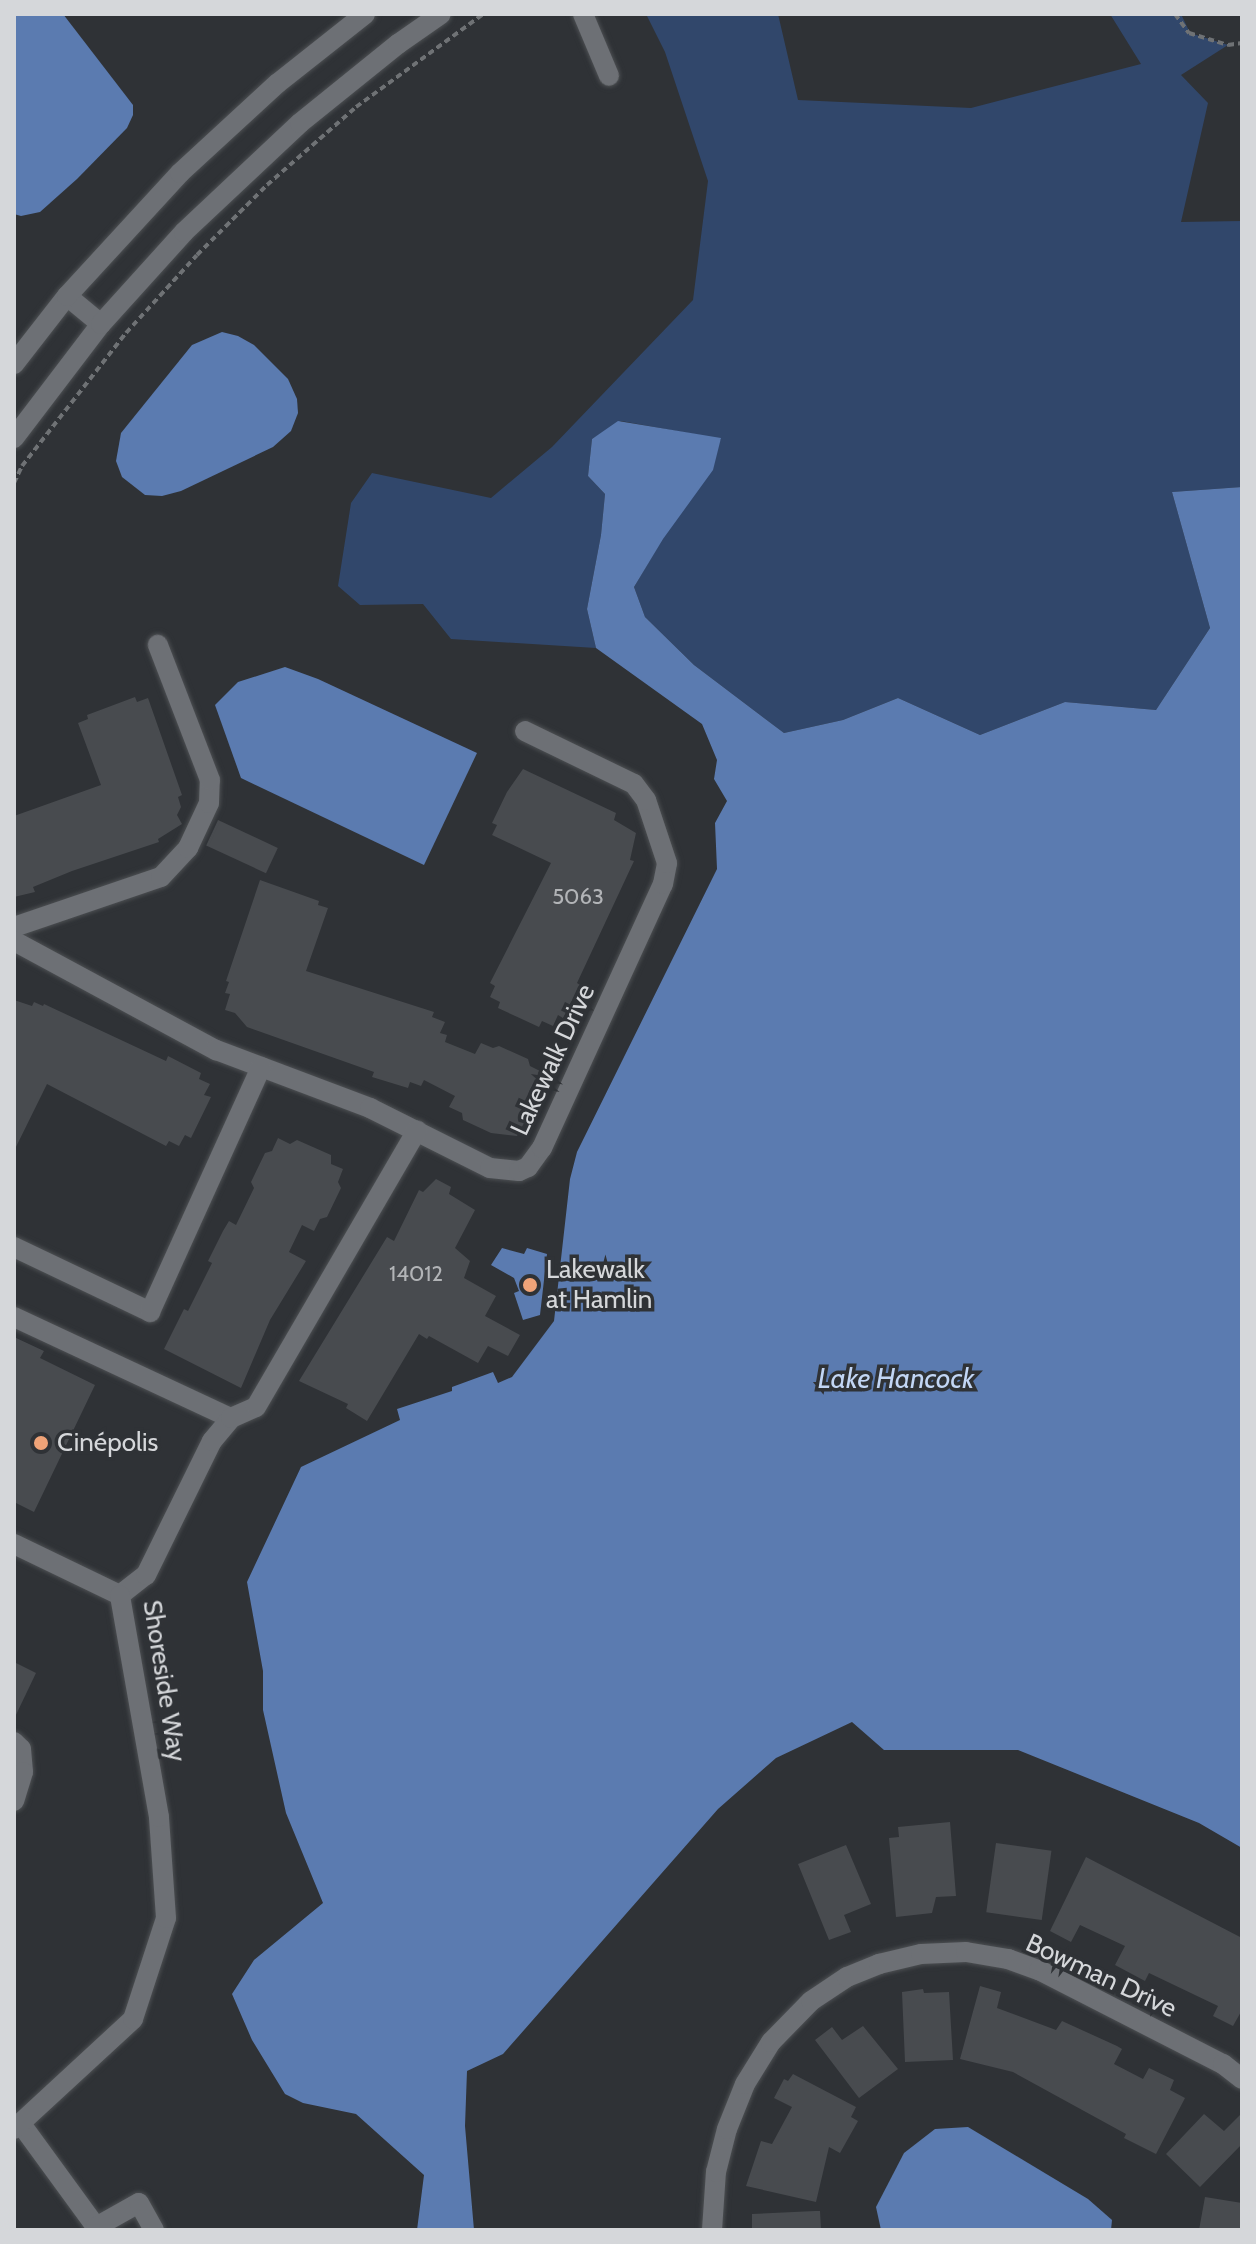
<!DOCTYPE html>
<html>
<head>
<meta charset="utf-8">
<style>
	body { margin:0 }
	#map { position:relative; width:1256px; height:2244px; overflow:hidden; background:#2f3236; font-family:Cabin,sans-serif }
	div>[style] { position:absolute }
	[style*='--x'] { left:calc(var(--x)*1px); top:calc(var(--y)*1px); width:calc(var(--w)*1px); rotate:calc(var(--a)*1deg) }
	.green>* { inset:0; background:#31476b }
	.water>* { inset:0; background:#5b7bb0 }
	.building>* { inset:0; background:#484b4f; transform-origin:0 0 }
	.path>* { height:4px; margin-top:-2px; transform-origin:0; background:repeating-linear-gradient(90deg,#6f7275 0 6px,transparent 0 10px) }
	.roads { filter:drop-shadow(0 0 2px #4c4f52) drop-shadow(0 0 2px #4c4f52) }
	.minor>* { height:20px; margin:-10px; padding:0 10px; transform-origin:10px; border-radius:10px; background:#6d7075 }
	.dots>* { width:22px; height:22px; translate:-50% -50%; box-sizing:border-box; border:4px solid #2f3236; border-radius:50% }
	span { translate:-50% -50%; white-space:nowrap; text-align:center; line-height:1.15; -webkit-text-stroke:7px #2f3236; paint-order:stroke }
	.number-label { font-size:22px; color:#b2b4b7 }
	.number-label span { -webkit-text-stroke-width:0 }
	.street-label { font-size:26px; color:#d5d7da }
	.poi-label { font-size:26px; color:#d5d7da }
	.left { translate:0 -50%; text-align:left }
	.water-label { font-size:28px; color:#c2d6f5; font-style:italic }
	.frame { position:absolute; inset:0; border:16px solid #d5d7da; pointer-events:none }
</style>
</head>
<body>
<div id="map">
	<div class="green">
		<div style="clip-path:polygon(646px 14px,778px 14px,798px 100px,971px 108px,1141px 64px,1110px 14px,1181px 14px,1190px 33px,1228px 45px,1181px 75px,1208px 103px,1181px 222px,1242px 221px,1242px 487px,1172px 492px,1210px 628px,1156px 710px,1065px 702px,980px 735px,898px 698px,843px 720px,784px 733px,694px 665px,645px 617px,634px 587px,721px 439px,621px 421px,592px 439px,588px 476px,605px 494px,601px 535px,587px 609px,596px 648px,451px 639px,423px 604px,360px 605px,338px 586px,351px 503px,372px 473px,491px 498px,552px 447px,693px 300px,708px 181px,665px 52px)"></div>
	</div>
	<div class="water">
		<div style="clip-path:polygon(14px 14px,63px 14px,133px 105px,133px 115px,127px 128px,77px 179px,40px 212px,21px 216px,14px 214px)"></div>
		<div style="clip-path:polygon(222px 332px,238px 336px,254px 345px,288px 379px,297px 399px,298px 413px,291px 431px,273px 447px,181px 491px,162px 496px,145px 495px,122px 477px,116px 461px,121px 433px,192px 345px)"></div>
		<div style="clip-path:polygon(618px 421px,721px 438px,713px 470px,663px 539px,634px 587px,645px 617px,694px 665px,784px 733px,843px 720px,898px 698px,980px 735px,1065px 702px,1156px 710px,1210px 628px,1172px 492px,1242px 487px,1242px 1848px,1199px 1823px,1018px 1750px,884px 1750px,852px 1722px,776px 1758px,718px 1809px,503px 2054px,467px 2071px,465px 2126px,474px 2230px,417px 2230px,424px 2175px,356px 2114px,303px 2103px,285px 2094px,252px 2040px,232px 1994px,254px 1960px,323px 1903px,286px 1813px,263px 1710px,263px 1671px,247px 1582px,301px 1467px,400px 1420px,397px 1409px,452px 1391px,452px 1387px,493px 1372px,498px 1383px,512px 1377px,554px 1321px,570px 1179px,577px 1152px,717px 869px,715px 823px,727px 801px,714px 779px,717px 760px,702px 724px,596px 648px,587px 609px,601px 535px,605px 494px,588px 476px,592px 439px)"></div>
		<div style="clip-path:polygon(285px 667px,318px 679px,477px 753px,424px 865px,241px 778px,215px 705px,238px 682px)"></div>
		<div style="clip-path:polygon(502px 1248px,524px 1254px,527px 1248px,547px 1254px,540px 1315px,523px 1320px,514px 1293px,519px 1291px,514px 1278px,491px 1265px)"></div>
		<div style="clip-path:polygon(968px 2127px,1088px 2199px,1112px 2220px,1111px 2230px,881px 2230px,876px 2207px,904px 2153px,935px 2129px)"></div>
	</div>
	<div class="building">
		<div style="clip-path:polygon(135px 697px,137px 702px,148px 698px,182px 795px,178px 797px,181px 807px,177px 815px,182px 824px,158px 839px,159px 842px,72px 871px,33px 887px,35px 892px,14px 897px,14px 816px,101px 785px,78px 723px,88px 719px,87px 715px)"></div>
		<div style="clip-path:polygon(523px 769px,616px 813px,614px 820px,636px 833px,630px 860px,634px 861px,577px 983px,580px 985px,563px 1018px,558px 1015px,553px 1026px,542px 1021px,539px 1027px,498px 1008px,500px 1002px,490px 997px,495px 986px,490px 983px,551px 863px,492px 835px,497px 825px,492px 823px,507px 792px)"></div>
		<div style="left:218px;top:820px;width:66px;height:28px;rotate:25deg"></div>
		<div style="clip-path:polygon(260px 880px,319px 901px,318px 905px,328px 908px,306px 971px,434px 1012px,432px 1017px,445px 1022px,440px 1033px,447px 1035px,445px 1042px,475px 1054px,481px 1043px,493px 1048px,499px 1046px,528px 1059px,530px 1066px,542px 1072px,536px 1084px,542px 1090px,517px 1136px,491px 1133px,463px 1120px,462px 1113px,449px 1107px,455px 1096px,424px 1080px,421px 1086px,410px 1082px,408px 1088px,372px 1077px,374px 1072px,247px 1027px,235px 1013px,225px 1010px,230px 994px,225px 993px,229px 982px,226px 981px)"></div>
		<div style="clip-path:polygon(14px 1000px,32px 1006px,34px 1002px,43px 1006px,44px 1004px,166px 1061px,168px 1056px,201px 1073px,199px 1079px,210px 1084px,204px 1095px,211px 1097px,191px 1138px,185px 1135px,179px 1146px,169px 1141px,166px 1146px,47px 1084px,14px 1151px)"></div>
		<div style="clip-path:polygon(278px 1138px,290px 1144px,297px 1140px,331px 1155px,331px 1164px,343px 1169px,338px 1182px,341px 1188px,327px 1217px,320px 1219px,314px 1231px,302px 1225px,289px 1252px,306px 1261px,270px 1320px,241px 1388px,164px 1349px,184px 1309px,188px 1311px,212px 1263px,208px 1261px,223px 1231px,229px 1221px,236px 1225px,254px 1188px,251px 1182px,265px 1153px,272px 1151px)"></div>
		<div style="clip-path:polygon(436px 1179px,451px 1187px,449px 1194px,475px 1210px,455px 1248px,470px 1261px,464px 1278px,496px 1296px,485px 1316px,520px 1335px,508px 1356px,488px 1346px,478px 1363px,429px 1336px,427px 1339px,419px 1334px,367px 1421px,346px 1408px,348px 1404px,299px 1381px,387px 1237px,394px 1241px,419px 1190px,423px 1192px)"></div>
		<div style="clip-path:polygon(14px 1337px,44px 1351px,40px 1358px,95px 1385px,34px 1512px,14px 1502px)"></div>
		<div style="clip-path:polygon(14px 1662px,36px 1673px,14px 1719px)"></div>
		<div style="clip-path:polygon(950px 1822px,956px 1896px,936px 1897px,932px 1913px,896px 1917px,889px 1838px,899px 1837px,898px 1827px)"></div>
		<div style="left:996px;top:1843px;width:56px;height:70px;rotate:8deg"></div>
		<div style="clip-path:polygon(846px 1845px,871px 1904px,844px 1915px,851px 1932px,829px 1940px,798px 1864px)"></div>
		<div style="clip-path:polygon(1086px 1857px,1242px 1938px,1242px 2010px,1233px 2026px,1213px 2016px,1218px 2006px,1149px 1973px,1145px 1981px,1115px 1965px,1125px 1946px,1080px 1925px,1071px 1942px,1050px 1931px)"></div>
		<div style="clip-path:polygon(980px 1986px,1001px 1992px,997px 2008px,1056px 2030px,1062px 2021px,1117px 2046px,1122px 2049px,1114px 2064px,1143px 2079px,1149px 2068px,1174px 2080px,1170px 2090px,1185px 2098px,1156px 2154px,1124px 2138px,1126px 2134px,1013px 2072px,960px 2059px)"></div>
		<div style="clip-path:polygon(923px 1989px,924px 1993px,949px 1992px,953px 2060px,905px 2062px,902px 1992px)"></div>
		<div style="clip-path:polygon(863px 2026px,898px 2069px,859px 2098px,815px 2040px,832px 2027px,842px 2040px)"></div>
		<div style="clip-path:polygon(793px 2074px,856px 2107px,851px 2117px,858px 2121px,840px 2153px,829px 2147px,816px 2202px,746px 2186px,761px 2141px,772px 2144px,792px 2107px,774px 2098px,784px 2079px,788px 2081px)"></div>
		<div style="clip-path:polygon(1242px 2113px,1242px 2144px,1200px 2187px,1166px 2154px,1204px 2114px,1224px 2131px)"></div>
		<div style="clip-path:polygon(1205px 2197px,1242px 2203px,1242px 2230px,1199px 2230px)"></div>
		<div style="clip-path:polygon(815px 2211px,820px 2211px,821px 2230px,752px 2230px,752px 2214px)"></div>
	</div>
	<div class="path">
		<div style="--x:1175;--y:14;--w:24;--a:54"></div>
		<div style="--x:1189;--y:33;--w:41;--a:17.1"></div>
		<div style="--x:1228;--y:45;--w:14;--a:-8"></div>
		<div style="--x:14;--y:483;--w:19;--a:-65"></div>
		<div style="--x:22;--y:466;--w:169;--a:-52"></div>
		<div style="--x:126;--y:333;--w:105;--a:-47.7"></div>
		<div style="--x:197;--y:255;--w:99;--a:-45"></div>
		<div style="--x:267;--y:185;--w:118;--a:-41.2"></div>
		<div style="--x:356;--y:107;--w:157;--a:-36.2"></div>
	</div>
	<div class="roads">
		<div class="minor">
			<div style="--x:583;--y:14;--w:67;--a:67.2"></div>
			<div style="--x:67;--y:296;--w:44;--a:39.5"></div>
			<div style="--x:14;--y:364;--w:86;--a:-52.1"></div>
			<div style="--x:67;--y:296;--w:167;--a:-47.4"></div>
			<div style="--x:180;--y:173;--w:133;--a:-42.6"></div>
			<div style="--x:278;--y:83;--w:111;--a:-38.4"></div>
			<div style="--x:14;--y:438;--w:143;--a:-52.7"></div>
			<div style="--x:101;--y:324;--w:124;--a:-47.9"></div>
			<div style="--x:184;--y:232;--w:159;--a:-43.2"></div>
			<div style="--x:300;--y:123;--w:126;--a:-38.9"></div>
			<div style="--x:398;--y:44;--w:52;--a:-34.9"></div>
			<div style="--x:14;--y:927;--w:155;--a:-18.8"></div>
			<div style="--x:161;--y:877;--w:40;--a:-47"></div>
			<div style="--x:188;--y:848;--w:50;--a:-65"></div>
			<div style="--x:209;--y:803;--w:23;--a:-88"></div>
			<div style="--x:210;--y:780;--w:145;--a:-111.1"></div>
			<div style="--x:14;--y:941;--w:230;--a:28.4"></div>
			<div style="--x:216;--y:1050;--w:165;--a:20.6"></div>
			<div style="--x:370;--y:1108;--w:134;--a:26.6"></div>
			<div style="--x:490;--y:1168;--w:29;--a:6"></div>
			<div style="--x:519;--y:1171;--w:10;--a:-24"></div>
			<div style="--x:528;--y:1167;--w:24;--a:-54"></div>
			<div style="--x:542;--y:1148;--w:290;--a:-65.4"></div>
			<div style="--x:663;--y:884;--w:21;--a:-79"></div>
			<div style="--x:667;--y:863;--w:66;--a:-108.4"></div>
			<div style="--x:646;--y:800;--w:20;--a:-127"></div>
			<div style="--x:634;--y:784;--w:121;--a:-154.1"></div>
			<div style="--x:14;--y:1247;--w:151;--a:25.5"></div>
			<div style="--x:150;--y:1312;--w:269;--a:-65.6"></div>
			<div style="--x:14;--y:1317;--w:239;--a:25"></div>
			<div style="--x:14;--y:1544;--w:118;--a:25.7"></div>
			<div style="--x:120;--y:1595;--w:33;--a:-38"></div>
			<div style="--x:146;--y:1575;--w:149;--a:-63.8"></div>
			<div style="--x:212;--y:1441;--w:30;--a:-50"></div>
			<div style="--x:231;--y:1418;--w:27;--a:-24"></div>
			<div style="--x:256;--y:1407;--w:320;--a:-59.8"></div>
			<div style="--x:14;--y:1742;--w:10;--a:45"></div>
			<div style="--x:21;--y:1749;--w:23;--a:85"></div>
			<div style="--x:23;--y:1772;--w:30;--a:107"></div>
			<div style="--x:21;--y:2124;--w:127;--a:53.9"></div>
			<div style="--x:96;--y:2227;--w:49;--a:-29.2"></div>
			<div style="--x:139;--y:2203;--w:31;--a:61"></div>
			<div style="--x:14;--y:2129;--w:162;--a:-42.7"></div>
			<div style="--x:133;--y:2019;--w:106;--a:-71.9"></div>
			<div style="--x:166;--y:1918;--w:101;--a:-94"></div>
			<div style="--x:159;--y:1817;--w:225;--a:-100"></div>
			<div style="--x:712;--y:2230;--w:58;--a:-86.1"></div>
			<div style="--x:716;--y:2172;--w:44;--a:-75.7"></div>
			<div style="--x:727;--y:2129;--w:48;--a:-68.2"></div>
			<div style="--x:745;--y:2084;--w:49;--a:-58.2"></div>
			<div style="--x:771;--y:2042;--w:57;--a:-45.7"></div>
			<div style="--x:811;--y:2001;--w:43;--a:-33.7"></div>
			<div style="--x:847;--y:1977;--w:35;--a:-22"></div>
			<div style="--x:879;--y:1964;--w:43;--a:-13.4"></div>
			<div style="--x:921;--y:1954;--w:45;--a:-2.5"></div>
			<div style="--x:966;--y:1952;--w:43;--a:9.5"></div>
			<div style="--x:1008;--y:1959;--w:33;--a:20"></div>
			<div style="--x:1039;--y:1970;--w:207;--a:27.1"></div>
			<div style="--x:1223;--y:2064;--w:24;--a:38"></div>
		</div>
	</div>
	<div class="dots">
		<div style="left:530px;top:1285px;background:#efa378"></div>
		<div style="left:41px;top:1443px;background:#efa378"></div>
	</div>
	<div class="number-label">
		<span style="left:578px;top:897px">5063</span>
		<span style="left:416px;top:1274px">14012</span>
	</div>
	<div class="street-label">
		<span style="left:553px;top:1060px;rotate:-65deg">Lakewalk Drive</span>
		<span style="left:164px;top:1681px;rotate:81deg">Shoreside Way</span>
		<span style="left:1101px;top:1976px;rotate:25deg">Bowman Drive</span>
	</div>
	<div class="poi-label">
		<span class="left" style="left:546px;top:1285px">Lakewalk<br>at Hamlin</span>
		<span class="left" style="left:57px;top:1443px">Cinépolis</span>
	</div>
	<div class="water-label">
		<span style="left:896px;top:1378px">Lake Hancock</span>
	</div>
	<div class="frame"></div>
</div>
</body>
</html>
